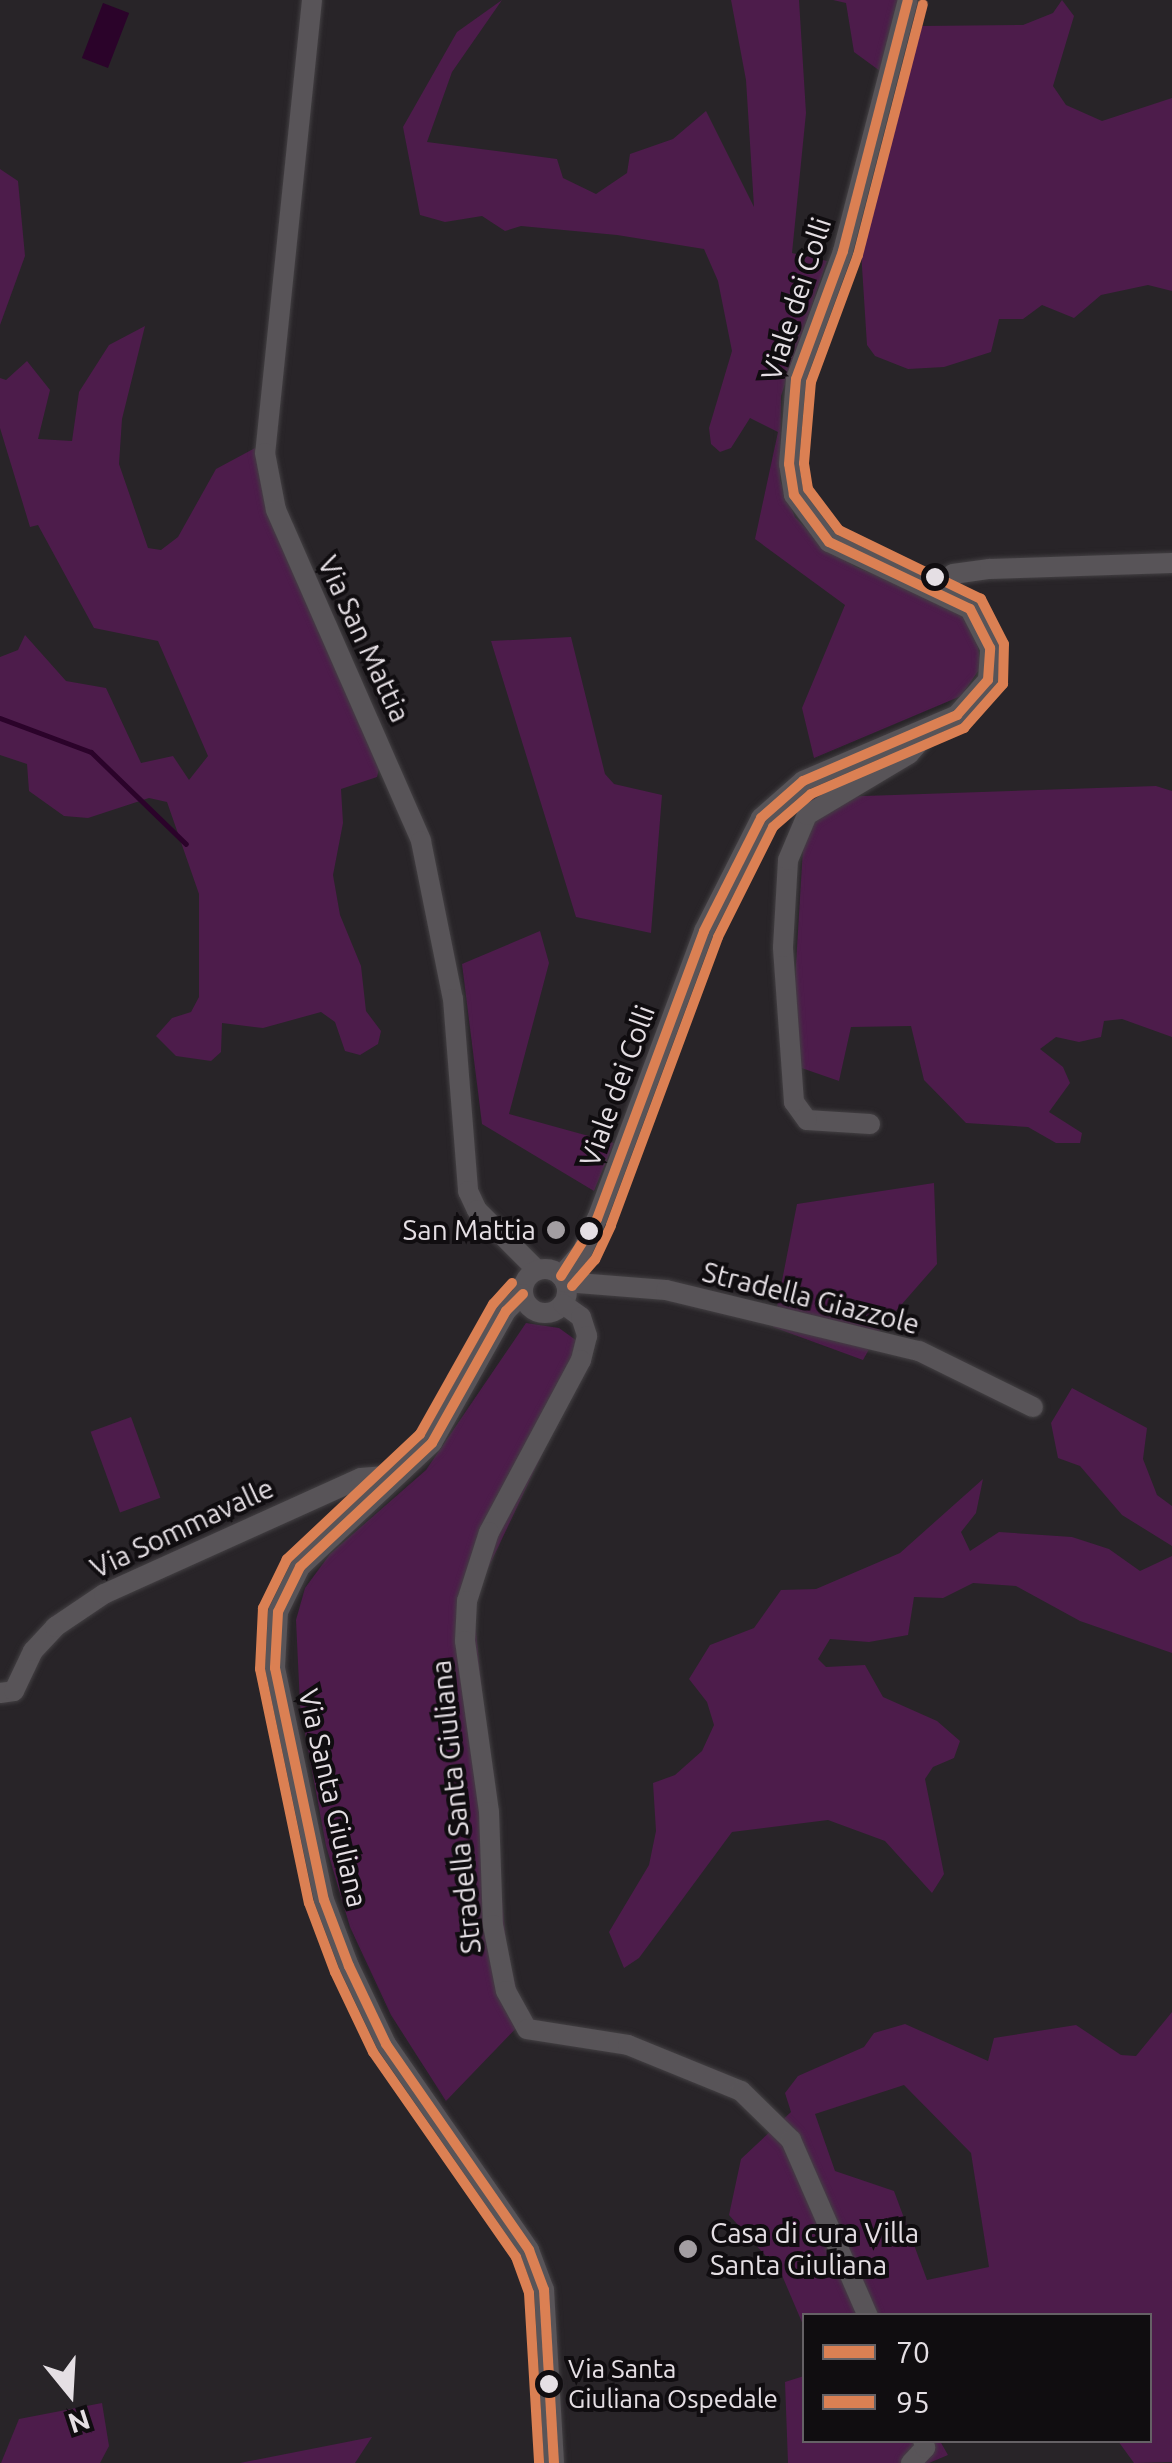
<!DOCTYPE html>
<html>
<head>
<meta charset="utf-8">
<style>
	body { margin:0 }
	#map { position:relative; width:1172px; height:2463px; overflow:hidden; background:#282428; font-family:Ubuntu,sans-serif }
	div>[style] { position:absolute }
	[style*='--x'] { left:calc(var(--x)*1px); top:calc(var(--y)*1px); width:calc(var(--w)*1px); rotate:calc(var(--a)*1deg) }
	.green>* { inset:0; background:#4d1c4b; transform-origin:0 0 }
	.water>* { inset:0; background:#2b032a; transform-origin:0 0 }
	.stream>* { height:5px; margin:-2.5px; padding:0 2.5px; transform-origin:2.5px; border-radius:2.5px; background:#2b032a }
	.roads { filter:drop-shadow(0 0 2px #434043) drop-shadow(0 0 2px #434043) }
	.minor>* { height:20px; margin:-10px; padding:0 10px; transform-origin:10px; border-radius:10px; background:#585458 }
	.minor>.ring { margin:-10px; padding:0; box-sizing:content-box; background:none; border:20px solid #585458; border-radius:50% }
	.bus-1>* { height:10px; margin:-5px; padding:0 5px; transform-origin:5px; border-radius:5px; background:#db8053 }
	.bus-2>* { height:10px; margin:-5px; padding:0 5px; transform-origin:5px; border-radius:5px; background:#db8053 }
	.dots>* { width:28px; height:28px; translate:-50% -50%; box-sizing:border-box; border:5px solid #100d10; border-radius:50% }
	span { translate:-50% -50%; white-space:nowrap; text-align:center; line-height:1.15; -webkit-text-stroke:8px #100d10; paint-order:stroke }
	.bus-label { font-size:26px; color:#e5dfe4 }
	.left { translate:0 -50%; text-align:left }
	.street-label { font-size:28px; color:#e5dfe4 }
	.poi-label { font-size:28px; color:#e5dfe4 }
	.right { translate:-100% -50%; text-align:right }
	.legend { position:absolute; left:802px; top:2313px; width:350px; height:130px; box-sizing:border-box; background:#100d10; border:2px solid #656165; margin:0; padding:12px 18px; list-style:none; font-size:30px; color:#e5dfe4 }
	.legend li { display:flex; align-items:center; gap:20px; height:50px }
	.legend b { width:50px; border:2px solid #656165 }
	.north { position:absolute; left:20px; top:2343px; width:100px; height:100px; -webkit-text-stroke:8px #100d10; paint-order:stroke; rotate:162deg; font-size:28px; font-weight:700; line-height:40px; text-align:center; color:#e5dfe4 }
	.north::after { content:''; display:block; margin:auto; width:35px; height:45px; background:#e5dfe4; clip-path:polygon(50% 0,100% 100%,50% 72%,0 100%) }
</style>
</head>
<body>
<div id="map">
	<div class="green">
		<div style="clip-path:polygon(502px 0,452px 72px,427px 142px,557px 159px,563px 178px,596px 194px,627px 173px,630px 154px,673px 139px,706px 111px,754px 207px,746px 80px,731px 0,799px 0,806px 113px,792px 253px,827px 261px,781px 396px,780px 480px,795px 517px,822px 545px,856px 567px,950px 605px,975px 627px,981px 667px,961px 696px,814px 758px,802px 708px,845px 605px,755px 539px,778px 432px,750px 418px,731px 448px,720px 452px,711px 444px,709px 428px,732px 351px,718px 281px,704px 249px,617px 235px,521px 226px,505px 231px,482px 216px,445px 222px,420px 215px,403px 127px,457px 32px)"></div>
		<div style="clip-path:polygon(833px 0,899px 0,880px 71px,854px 52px,846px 3px)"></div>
		<div style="clip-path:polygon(1062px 0,1074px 16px,1053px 86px,1066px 105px,1102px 121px,1172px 98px,1172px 291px,1148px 285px,1101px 295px,1074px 318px,1042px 305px,1023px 319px,999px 319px,991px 352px,944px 367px,908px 369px,875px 356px,867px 345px,861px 251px,922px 26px,1023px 25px,1053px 13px)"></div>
		<div style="clip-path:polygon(0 169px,18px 181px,25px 256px,0 325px)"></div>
		<div style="clip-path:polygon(145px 326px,122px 419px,119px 464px,148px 548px,161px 550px,178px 537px,216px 469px,257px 447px,386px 742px,377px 777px,341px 789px,343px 823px,333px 875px,340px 915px,361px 966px,366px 1011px,381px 1031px,378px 1044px,360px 1055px,345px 1051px,335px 1022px,321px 1012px,263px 1028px,222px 1023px,221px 1052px,211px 1061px,176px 1056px,156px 1036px,172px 1018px,191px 1012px,199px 997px,199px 894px,167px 802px,149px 798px,88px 818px,64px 816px,29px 791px,27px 764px,0 755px,0 657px,18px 650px,25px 635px,66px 681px,106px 688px,141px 763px,173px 756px,189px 780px,208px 756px,158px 641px,94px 628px,38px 525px,30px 527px,0 428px,0 378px,6px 380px,27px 361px,50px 390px,38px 439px,72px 441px,79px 392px,109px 345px)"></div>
		<div style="clip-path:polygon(571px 637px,605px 774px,614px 784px,662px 795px,651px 933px,576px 917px,491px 641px)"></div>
		<div style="clip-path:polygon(1156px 786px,1172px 791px,1172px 1037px,1122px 1019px,1104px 1021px,1101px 1037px,1079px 1042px,1056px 1037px,1040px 1049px,1063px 1067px,1070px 1083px,1049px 1112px,1082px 1133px,1080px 1143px,1056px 1143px,1028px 1127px,966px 1123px,924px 1080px,911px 1026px,851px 1027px,839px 1081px,790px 1064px,806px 798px)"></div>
		<div style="clip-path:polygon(540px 931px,549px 963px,509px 1114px,614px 1143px,594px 1191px,482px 1124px,462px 964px)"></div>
		<div style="clip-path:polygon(934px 1183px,937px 1264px,881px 1328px,863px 1360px,773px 1327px,797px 1204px)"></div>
		<div style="clip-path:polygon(526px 1323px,559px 1328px,591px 1351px,473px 1600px,507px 1951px,524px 2020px,446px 2101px,391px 2015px,350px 1927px,326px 1846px,300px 1705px,296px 1620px,305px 1588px,330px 1554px,426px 1470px)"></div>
		<div style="clip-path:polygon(1072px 1388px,1147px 1428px,1143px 1459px,1157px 1495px,1172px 1506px,1172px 1546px,1122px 1515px,1080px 1466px,1058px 1458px,1051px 1423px)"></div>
		<div style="left:131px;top:1417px;width:86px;height:43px;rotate:70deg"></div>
		<div style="clip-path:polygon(983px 1479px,976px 1513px,961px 1532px,970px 1551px,999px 1532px,1072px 1537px,1109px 1549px,1140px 1571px,1172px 1556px,1172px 1653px,1080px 1621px,1016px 1586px,973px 1583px,943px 1598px,914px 1597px,908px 1635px,869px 1642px,830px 1639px,818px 1659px,826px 1667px,865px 1665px,883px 1697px,937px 1721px,960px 1741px,954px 1758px,933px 1767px,925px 1779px,944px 1874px,932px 1893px,885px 1841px,828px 1820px,732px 1832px,639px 1958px,624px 1968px,609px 1932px,649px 1865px,656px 1831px,653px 1783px,675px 1775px,702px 1751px,714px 1725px,707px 1702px,689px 1679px,710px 1645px,754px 1628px,781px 1590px,816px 1589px,900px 1553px)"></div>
		<div style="clip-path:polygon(evenodd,1172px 2012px,1172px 2462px,1134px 2463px,1118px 2441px,1150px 2440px,1150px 2316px,804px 2316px,804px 2327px,781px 2273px,729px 2215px,741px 2159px,791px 2112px,785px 2093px,798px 2076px,864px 2047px,874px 2033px,905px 2024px,988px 2061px,994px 2038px,1076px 2025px,1121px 2055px,1136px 2056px,1172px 2012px,904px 2085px,971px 2153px,989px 2267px,927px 2280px,894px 2191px,835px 2171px,815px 2114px,904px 2085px)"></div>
		<div style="clip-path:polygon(804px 2376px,804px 2440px,940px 2441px,948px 2455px,929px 2463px,788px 2463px,785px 2382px)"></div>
		<div style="clip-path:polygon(102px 2403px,109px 2446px,100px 2463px,1px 2463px,19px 2419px)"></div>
		<div style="clip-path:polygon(372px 2437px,355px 2463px,240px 2463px)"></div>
	</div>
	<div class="water">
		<div style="left:103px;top:3px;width:28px;height:59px;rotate:21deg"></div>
	</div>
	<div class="stream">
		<div style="--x:0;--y:718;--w:97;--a:20.5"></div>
		<div style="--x:91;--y:752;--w:132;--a:44.1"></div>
	</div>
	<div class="roads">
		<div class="minor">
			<div style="--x:312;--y:0;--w:455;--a:95.9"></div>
			<div style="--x:265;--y:453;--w:58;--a:79.1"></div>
			<div style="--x:276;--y:510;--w:361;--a:66.3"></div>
			<div style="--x:421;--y:841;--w:161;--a:78.6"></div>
			<div style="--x:453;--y:999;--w:193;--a:85.5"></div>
			<div style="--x:468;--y:1191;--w:21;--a:65"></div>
			<div style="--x:477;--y:1210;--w:85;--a:45"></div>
			<div style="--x:930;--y:587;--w:26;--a:-29"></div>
			<div style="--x:953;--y:574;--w:37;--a:-8"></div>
			<div style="--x:990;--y:569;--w:182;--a:-1.9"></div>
			<div style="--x:870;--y:1124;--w:63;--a:-176.4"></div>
			<div style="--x:807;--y:1120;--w:22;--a:-126"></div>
			<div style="--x:794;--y:1102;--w:155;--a:-94.1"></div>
			<div style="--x:783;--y:947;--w:87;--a:-86.7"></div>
			<div style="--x:788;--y:860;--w:49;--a:-67.1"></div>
			<div style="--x:807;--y:815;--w:119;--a:-30.9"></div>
			<div style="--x:909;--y:754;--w:35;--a:-49"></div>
			<div class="ring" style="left:523px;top:1269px;width:24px;height:24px"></div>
			<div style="--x:561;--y:1276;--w:32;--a:-49"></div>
			<div style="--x:582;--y:1252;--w:36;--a:-66"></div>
			<div style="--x:597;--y:1219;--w:307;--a:-69.6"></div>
			<div style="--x:704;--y:931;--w:127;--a:-63.2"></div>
			<div style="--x:761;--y:818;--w:56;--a:-41.4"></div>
			<div style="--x:803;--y:781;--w:168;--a:-23.2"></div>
			<div style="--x:957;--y:715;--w:47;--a:-48.5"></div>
			<div style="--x:988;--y:680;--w:32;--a:-86"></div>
			<div style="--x:990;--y:648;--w:44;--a:-117.1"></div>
			<div style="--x:970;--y:609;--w:156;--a:-154.6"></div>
			<div style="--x:829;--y:542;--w:59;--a:-126.7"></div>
			<div style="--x:794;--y:495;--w:31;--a:-99"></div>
			<div style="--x:789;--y:464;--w:85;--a:-85.3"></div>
			<div style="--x:796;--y:379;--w:136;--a:-69.8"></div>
			<div style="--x:843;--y:251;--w:259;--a:-75.5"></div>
			<div style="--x:565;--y:1282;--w:101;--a:4.5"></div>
			<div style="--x:666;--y:1290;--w:260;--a:13.6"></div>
			<div style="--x:919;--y:1351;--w:127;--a:26.2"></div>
			<div style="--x:523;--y:1294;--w:24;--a:135"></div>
			<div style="--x:506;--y:1311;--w:151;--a:119.3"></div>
			<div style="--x:432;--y:1443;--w:181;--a:136.8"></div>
			<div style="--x:300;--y:1567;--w:50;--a:116.1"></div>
			<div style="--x:278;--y:1612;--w:56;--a:93.1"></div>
			<div style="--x:275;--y:1668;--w:237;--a:78.1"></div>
			<div style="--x:324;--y:1900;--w:71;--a:69.3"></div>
			<div style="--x:349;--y:1966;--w:86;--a:64.6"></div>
			<div style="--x:386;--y:2044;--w:251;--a:55.2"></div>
			<div style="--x:529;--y:2250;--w:43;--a:69.4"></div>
			<div style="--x:544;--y:2290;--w:173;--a:86.7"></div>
			<div style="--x:563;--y:1304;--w:22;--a:36"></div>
			<div style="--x:581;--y:1317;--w:20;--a:72"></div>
			<div style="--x:587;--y:1336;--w:25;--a:104"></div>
			<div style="--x:581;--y:1360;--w:195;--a:118.1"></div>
			<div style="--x:489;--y:1532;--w:72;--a:107.7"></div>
			<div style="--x:467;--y:1601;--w:40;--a:92.9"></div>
			<div style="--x:465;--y:1641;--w:173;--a:82"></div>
			<div style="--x:489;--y:1812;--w:113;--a:88"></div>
			<div style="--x:493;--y:1925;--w:67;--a:78.9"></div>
			<div style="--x:506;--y:1991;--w:43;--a:61.1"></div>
			<div style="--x:527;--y:2029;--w:102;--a:9"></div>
			<div style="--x:628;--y:2045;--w:122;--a:22.2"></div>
			<div style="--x:741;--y:2091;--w:70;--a:44.4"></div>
			<div style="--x:791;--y:2140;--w:192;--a:66.4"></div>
			<div style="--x:0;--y:1693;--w:14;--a:-8"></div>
			<div style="--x:14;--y:1691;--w:44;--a:-64.6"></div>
			<div style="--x:33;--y:1651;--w:33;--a:-47"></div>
			<div style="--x:55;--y:1627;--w:59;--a:-34"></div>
			<div style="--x:104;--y:1594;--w:282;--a:-24.3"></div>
			<div style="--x:361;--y:1478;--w:36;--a:-5"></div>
			<div style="--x:911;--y:2463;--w:21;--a:-47"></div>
			<div style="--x:925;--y:2448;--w:8;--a:-104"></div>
		</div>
	</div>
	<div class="bus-1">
		<div style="--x:561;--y:1276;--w:67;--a:-57.7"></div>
		<div style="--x:597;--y:1219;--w:307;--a:-69.6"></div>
		<div style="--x:704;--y:931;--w:127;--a:-63.2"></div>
		<div style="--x:761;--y:818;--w:56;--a:-41.4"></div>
		<div style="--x:803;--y:781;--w:168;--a:-23.2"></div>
		<div style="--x:957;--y:715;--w:47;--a:-48.5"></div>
		<div style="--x:988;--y:680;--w:32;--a:-86"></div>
		<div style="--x:990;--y:648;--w:44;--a:-117.1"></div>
		<div style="--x:970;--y:609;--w:156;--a:-154.6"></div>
		<div style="--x:829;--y:542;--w:59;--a:-126.7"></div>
		<div style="--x:794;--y:495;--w:31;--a:-99"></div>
		<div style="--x:789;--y:464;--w:85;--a:-85.3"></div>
		<div style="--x:796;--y:379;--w:136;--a:-69.8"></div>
		<div style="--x:843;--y:251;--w:259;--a:-75.5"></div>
		<div style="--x:523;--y:1294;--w:24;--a:135"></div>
		<div style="--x:506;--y:1311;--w:151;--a:119.3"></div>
		<div style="--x:432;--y:1443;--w:181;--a:136.8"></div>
		<div style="--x:300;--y:1567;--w:50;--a:116.1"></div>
		<div style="--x:278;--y:1612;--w:56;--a:93.1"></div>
		<div style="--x:275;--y:1668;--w:237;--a:78.1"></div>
		<div style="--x:324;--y:1900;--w:71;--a:69.3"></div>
		<div style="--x:349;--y:1966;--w:86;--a:64.6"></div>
		<div style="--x:386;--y:2044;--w:251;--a:55.2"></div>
		<div style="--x:529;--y:2250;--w:43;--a:69.4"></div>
		<div style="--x:544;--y:2290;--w:173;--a:86.7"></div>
	</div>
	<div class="bus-2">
		<div style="--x:512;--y:1283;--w:28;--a:132"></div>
		<div style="--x:493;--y:1304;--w:149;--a:119.3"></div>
		<div style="--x:420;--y:1434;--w:183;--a:136.8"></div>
		<div style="--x:287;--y:1559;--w:55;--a:116.1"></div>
		<div style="--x:263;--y:1608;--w:61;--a:92.8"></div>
		<div style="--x:260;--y:1669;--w:239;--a:78.2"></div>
		<div style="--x:309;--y:1903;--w:74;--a:69.4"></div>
		<div style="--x:335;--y:1972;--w:89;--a:64.6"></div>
		<div style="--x:373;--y:2052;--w:250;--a:55.1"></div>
		<div style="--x:516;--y:2257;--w:38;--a:70"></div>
		<div style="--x:529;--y:2293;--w:170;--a:86.6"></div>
		<div style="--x:572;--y:1286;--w:35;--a:-49"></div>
		<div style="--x:595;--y:1260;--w:38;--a:-65"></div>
		<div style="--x:611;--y:1225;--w:307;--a:-69.6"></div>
		<div style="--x:718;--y:937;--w:123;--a:-63.4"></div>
		<div style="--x:773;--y:827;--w:50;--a:-41"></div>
		<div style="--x:811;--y:794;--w:167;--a:-23.3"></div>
		<div style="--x:964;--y:728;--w:59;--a:-48.4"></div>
		<div style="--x:1003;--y:684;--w:40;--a:-88.6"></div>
		<div style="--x:1004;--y:644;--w:51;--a:-117.1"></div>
		<div style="--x:981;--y:599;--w:158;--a:-154.1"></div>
		<div style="--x:839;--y:530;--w:51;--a:-127.1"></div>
		<div style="--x:808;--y:489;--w:26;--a:-99"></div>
		<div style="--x:804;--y:463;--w:81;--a:-85.1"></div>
		<div style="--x:811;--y:382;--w:135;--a:-69.7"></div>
		<div style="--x:858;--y:255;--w:259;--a:-75.5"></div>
	</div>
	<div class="dots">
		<div style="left:935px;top:577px;background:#e5dfe4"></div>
		<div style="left:556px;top:1230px;background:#a39ea2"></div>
		<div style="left:589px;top:1231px;background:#e5dfe4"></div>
		<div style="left:688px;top:2249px;background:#a39ea2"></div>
		<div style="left:549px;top:2384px;background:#e5dfe4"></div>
	</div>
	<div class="bus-label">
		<span class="left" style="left:568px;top:2384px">Via Santa<br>Giuliana Ospedale</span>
	</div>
	<div class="street-label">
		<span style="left:796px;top:299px;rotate:-72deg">Viale dei Colli</span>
		<span style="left:364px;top:639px;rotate:65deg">Via San Mattia</span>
		<span style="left:617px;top:1086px;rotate:-70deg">Viale dei Colli</span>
		<span style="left:811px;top:1298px;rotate:14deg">Stradella Giazzole</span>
		<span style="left:182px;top:1528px;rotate:-25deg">Via Sommavalle</span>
		<span style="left:333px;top:1798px;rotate:77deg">Via Santa Giuliana</span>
		<span style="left:456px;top:1807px;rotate:-96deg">Stradella Santa Giuliana</span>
	</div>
	<div class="poi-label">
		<span class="right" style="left:536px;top:1230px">San Mattia</span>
		<span class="left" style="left:710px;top:2249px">Casa di cura Villa<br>Santa Giuliana</span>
	</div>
	<ul class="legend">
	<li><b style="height:12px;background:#db8053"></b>70</li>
	<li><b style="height:12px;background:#db8053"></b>95</li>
	</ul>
	<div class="north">N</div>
</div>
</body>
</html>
